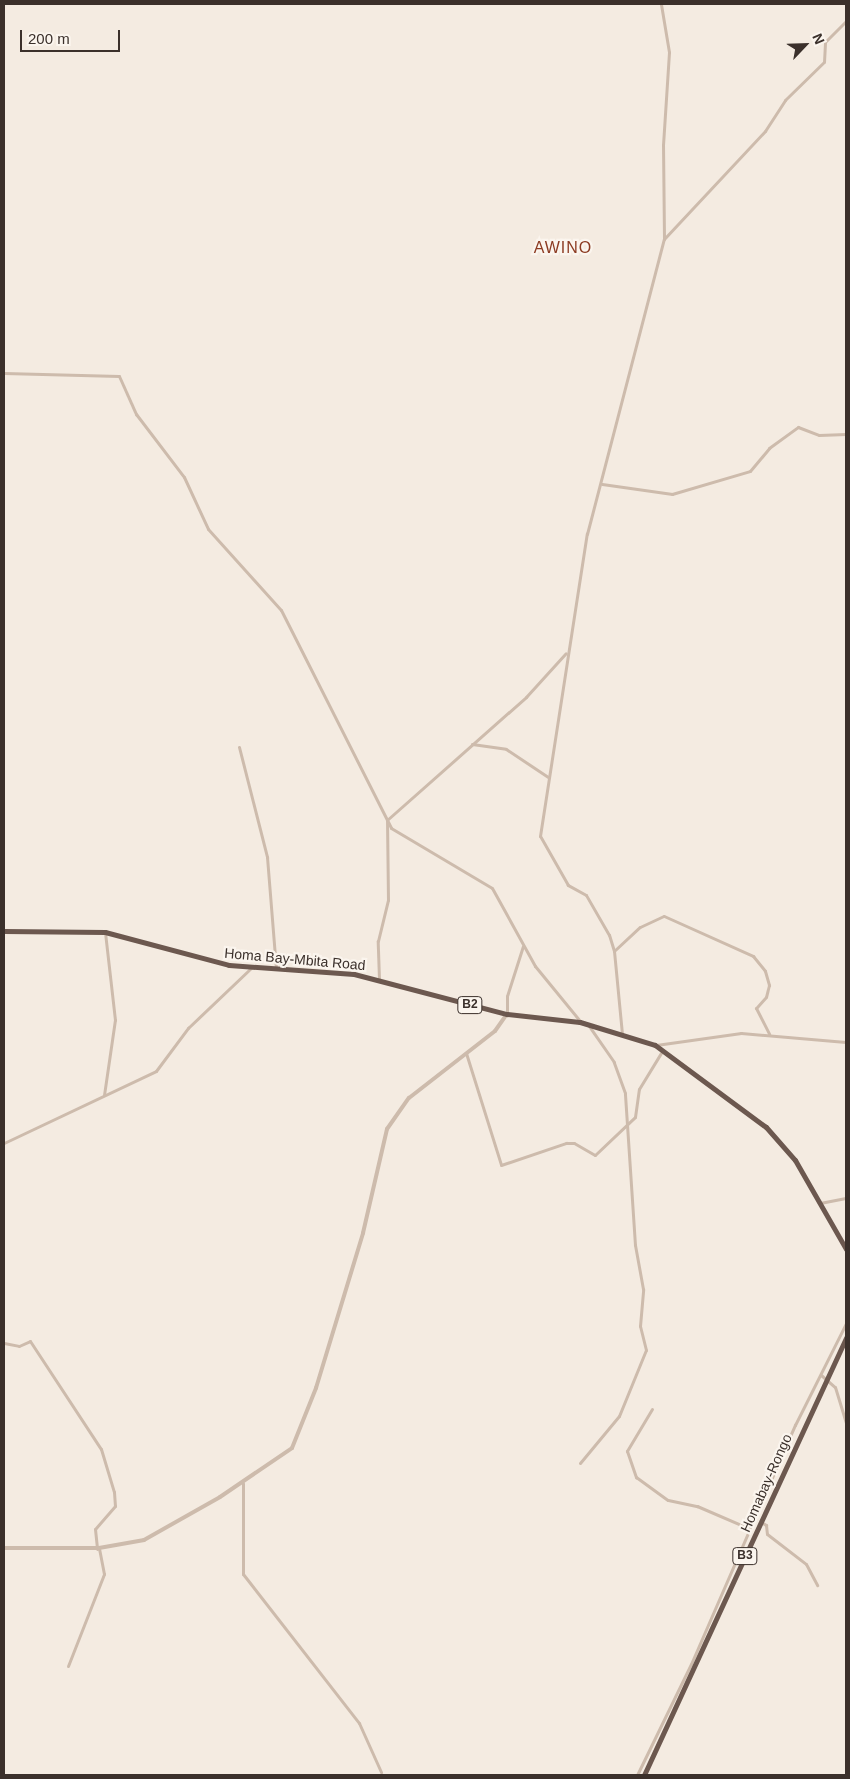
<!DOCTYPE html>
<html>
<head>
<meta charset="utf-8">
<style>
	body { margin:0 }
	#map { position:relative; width:850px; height:1779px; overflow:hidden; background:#f4ebe1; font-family:Helvetica,sans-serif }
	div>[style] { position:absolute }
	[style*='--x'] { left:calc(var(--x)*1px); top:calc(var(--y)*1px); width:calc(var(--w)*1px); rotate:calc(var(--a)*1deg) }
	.minor>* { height:3px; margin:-1.5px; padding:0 1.5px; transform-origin:1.5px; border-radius:1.5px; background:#cdbbac }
	.tertiary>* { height:4px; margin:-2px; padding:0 2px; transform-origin:2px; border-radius:2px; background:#cdbbac }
	.trunk>* { height:5px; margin:-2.5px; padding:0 2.5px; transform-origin:2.5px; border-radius:2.5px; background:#6c584f }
	span { translate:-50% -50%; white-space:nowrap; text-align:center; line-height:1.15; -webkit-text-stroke:4.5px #fbf5ee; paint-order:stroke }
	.shield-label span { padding:1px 4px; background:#fbf5ee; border:1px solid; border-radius:4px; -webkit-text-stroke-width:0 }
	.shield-label { font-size:12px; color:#3b302b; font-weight:700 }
	.street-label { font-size:14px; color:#3b302b }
	.quarter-label { font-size:16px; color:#8c3b22; letter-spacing:1px }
	.frame { position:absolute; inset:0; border:5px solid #3b302b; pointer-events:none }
	.north { position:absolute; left:780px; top:20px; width:50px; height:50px; -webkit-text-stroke:4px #fbf5ee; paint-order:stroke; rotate:66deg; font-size:14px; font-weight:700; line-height:20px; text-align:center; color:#3b302b }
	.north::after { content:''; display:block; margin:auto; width:18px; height:22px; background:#3b302b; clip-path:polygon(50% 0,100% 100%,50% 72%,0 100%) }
	.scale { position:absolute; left:20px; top:30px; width:100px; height:22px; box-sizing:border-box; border:2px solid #3b302b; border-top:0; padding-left:6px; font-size:15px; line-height:18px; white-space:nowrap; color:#3b302b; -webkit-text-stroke:4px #fbf5ee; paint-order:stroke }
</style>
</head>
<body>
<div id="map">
	<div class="minor">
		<div style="--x:664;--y:239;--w:148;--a:-46.9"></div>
		<div style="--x:765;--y:131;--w:37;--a:-57"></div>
		<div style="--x:785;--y:100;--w:54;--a:-44.3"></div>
		<div style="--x:824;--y:62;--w:20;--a:-87"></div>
		<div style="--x:825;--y:42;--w:30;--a:-45"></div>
		<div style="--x:4;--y:373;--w:115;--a:1.5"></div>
		<div style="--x:119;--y:376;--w:42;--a:65.9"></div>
		<div style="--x:136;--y:414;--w:79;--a:52.7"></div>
		<div style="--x:184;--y:477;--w:57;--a:65.2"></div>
		<div style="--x:208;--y:529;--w:109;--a:48"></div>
		<div style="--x:281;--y:610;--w:244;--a:63.2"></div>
		<div style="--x:391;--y:828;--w:117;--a:30.7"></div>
		<div style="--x:492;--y:888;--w:89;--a:61.1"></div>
		<div style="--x:535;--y:966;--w:71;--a:50.7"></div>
		<div style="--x:602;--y:484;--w:71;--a:8.1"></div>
		<div style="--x:672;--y:494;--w:81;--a:-16.4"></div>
		<div style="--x:750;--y:471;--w:30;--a:-50"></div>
		<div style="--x:769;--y:448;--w:36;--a:-36"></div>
		<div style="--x:798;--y:427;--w:22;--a:21"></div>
		<div style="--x:819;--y:435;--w:27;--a:-2"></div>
		<div style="--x:472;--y:744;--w:34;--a:8"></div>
		<div style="--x:506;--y:749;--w:50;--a:33.7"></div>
		<div style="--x:239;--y:747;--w:114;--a:75.7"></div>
		<div style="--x:267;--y:857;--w:111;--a:85.4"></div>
		<div style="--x:614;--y:951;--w:35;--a:-43"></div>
		<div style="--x:640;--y:927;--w:26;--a:-25"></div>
		<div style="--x:664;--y:916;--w:98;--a:24.2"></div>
		<div style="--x:753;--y:956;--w:19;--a:51"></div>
		<div style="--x:765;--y:971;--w:15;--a:74"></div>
		<div style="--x:769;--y:985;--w:12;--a:104"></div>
		<div style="--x:766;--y:997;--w:15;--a:132"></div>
		<div style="--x:756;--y:1008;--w:29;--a:63"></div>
		<div style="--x:379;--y:979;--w:38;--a:-92"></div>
		<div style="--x:378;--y:941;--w:42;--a:-76.3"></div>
		<div style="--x:388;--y:900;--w:80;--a:-90.7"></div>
		<div style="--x:387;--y:820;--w:186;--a:-41.5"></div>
		<div style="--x:526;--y:697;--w:59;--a:-47.7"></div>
		<div style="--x:507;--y:1014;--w:18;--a:-90"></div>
		<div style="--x:507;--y:996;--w:52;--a:-72.3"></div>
		<div style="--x:622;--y:1034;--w:83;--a:-95.5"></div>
		<div style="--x:614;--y:951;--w:17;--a:-107"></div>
		<div style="--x:609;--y:935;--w:46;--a:-119.9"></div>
		<div style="--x:586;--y:895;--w:21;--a:-151"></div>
		<div style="--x:568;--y:885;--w:56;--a:-119.7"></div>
		<div style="--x:540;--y:836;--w:306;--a:-81.2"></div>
		<div style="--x:587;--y:534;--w:305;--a:-75.4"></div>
		<div style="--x:664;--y:239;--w:94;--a:-90.6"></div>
		<div style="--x:663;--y:145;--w:93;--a:-86.3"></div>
		<div style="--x:669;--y:52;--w:49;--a:-99.5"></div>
		<div style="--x:656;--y:1045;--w:86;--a:-8"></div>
		<div style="--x:741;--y:1033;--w:105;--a:4.9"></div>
		<div style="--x:466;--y:1053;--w:117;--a:72.6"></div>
		<div style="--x:501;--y:1165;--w:69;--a:-18.7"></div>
		<div style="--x:566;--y:1143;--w:8;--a:0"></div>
		<div style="--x:574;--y:1143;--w:24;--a:30"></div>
		<div style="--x:595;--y:1155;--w:55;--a:-43.5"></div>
		<div style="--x:635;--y:1117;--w:28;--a:-82"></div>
		<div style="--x:639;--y:1089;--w:42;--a:-58.6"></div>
		<div style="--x:104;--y:1095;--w:76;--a:-81.7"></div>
		<div style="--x:115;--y:1020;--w:89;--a:-96.5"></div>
		<div style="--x:4;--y:1143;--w:168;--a:-25.3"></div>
		<div style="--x:156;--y:1071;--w:54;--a:-53.3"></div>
		<div style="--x:188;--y:1028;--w:87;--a:-43.6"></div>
		<div style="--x:820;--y:1203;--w:26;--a:-11"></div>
		<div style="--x:4;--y:1343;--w:15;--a:11"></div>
		<div style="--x:19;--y:1346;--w:12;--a:-24"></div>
		<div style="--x:30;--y:1341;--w:129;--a:56.7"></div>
		<div style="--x:101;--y:1449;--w:45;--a:73.2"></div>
		<div style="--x:114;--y:1492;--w:14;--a:86"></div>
		<div style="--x:115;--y:1506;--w:30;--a:131"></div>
		<div style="--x:95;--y:1529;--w:20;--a:84"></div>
		<div style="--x:821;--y:1375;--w:18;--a:41"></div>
		<div style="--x:835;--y:1387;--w:39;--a:73"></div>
		<div style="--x:652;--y:1409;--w:49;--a:120.8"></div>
		<div style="--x:627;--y:1451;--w:28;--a:71"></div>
		<div style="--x:636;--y:1477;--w:39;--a:36"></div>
		<div style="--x:668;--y:1500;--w:30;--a:12"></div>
		<div style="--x:697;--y:1506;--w:56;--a:23.3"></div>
		<div style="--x:580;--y:1463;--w:61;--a:-50.3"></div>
		<div style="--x:619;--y:1416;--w:71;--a:-67.8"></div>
		<div style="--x:646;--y:1350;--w:25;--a:-104"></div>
		<div style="--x:640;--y:1326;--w:37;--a:-85"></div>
		<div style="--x:643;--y:1289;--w:45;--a:-100.3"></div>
		<div style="--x:635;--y:1245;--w:152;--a:-93.8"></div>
		<div style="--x:625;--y:1093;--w:33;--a:-110"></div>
		<div style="--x:614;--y:1062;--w:44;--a:-124.8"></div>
		<div style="--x:243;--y:1483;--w:91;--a:90"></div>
		<div style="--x:243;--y:1574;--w:189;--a:52.1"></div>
		<div style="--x:359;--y:1723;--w:54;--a:65.8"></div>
		<div style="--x:761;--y:1522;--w:6;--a:31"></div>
		<div style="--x:766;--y:1525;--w:9;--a:84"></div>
		<div style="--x:767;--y:1534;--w:49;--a:37.6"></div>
		<div style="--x:806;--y:1564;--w:24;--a:62"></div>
		<div style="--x:68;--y:1666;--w:99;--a:-68.6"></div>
		<div style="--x:104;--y:1574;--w:26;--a:-101"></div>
		<div style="--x:637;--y:1775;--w:123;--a:-64.1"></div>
		<div style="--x:691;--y:1664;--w:261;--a:-66.5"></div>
		<div style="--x:795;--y:1425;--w:114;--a:-63.4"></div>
	</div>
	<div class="tertiary">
		<div style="--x:4;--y:1548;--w:95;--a:0"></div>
		<div style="--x:99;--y:1548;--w:46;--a:-10.1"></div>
		<div style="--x:144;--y:1540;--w:87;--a:-29.5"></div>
		<div style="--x:220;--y:1497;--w:87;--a:-34.2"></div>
		<div style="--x:292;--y:1448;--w:65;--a:-68.2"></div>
		<div style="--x:316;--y:1388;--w:162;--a:-73.1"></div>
		<div style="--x:363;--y:1233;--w:107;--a:-77"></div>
		<div style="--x:387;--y:1129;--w:38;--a:-55"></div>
		<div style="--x:409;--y:1098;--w:109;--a:-37.9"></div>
		<div style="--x:495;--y:1031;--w:21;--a:-55"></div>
	</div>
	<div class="trunk">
		<div style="--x:4;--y:931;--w:101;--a:0.6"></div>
		<div style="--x:105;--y:932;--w:128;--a:14.9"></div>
		<div style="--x:229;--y:965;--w:125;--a:4.1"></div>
		<div style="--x:354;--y:974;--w:158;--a:14.7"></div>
		<div style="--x:507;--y:1014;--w:73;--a:6.3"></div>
		<div style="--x:580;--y:1022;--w:78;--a:17"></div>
		<div style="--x:655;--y:1045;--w:138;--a:36.5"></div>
		<div style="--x:766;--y:1127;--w:44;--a:48.7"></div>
		<div style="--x:795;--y:1160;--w:103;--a:60.2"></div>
		<div style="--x:644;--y:1775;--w:482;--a:-65.2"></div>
	</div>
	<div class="shield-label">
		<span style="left:470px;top:1005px">B2</span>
		<span style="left:745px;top:1556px">B3</span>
	</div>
	<div class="street-label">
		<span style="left:295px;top:959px;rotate:5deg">Homa Bay-Mbita Road</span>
		<span style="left:766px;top:1483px;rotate:-66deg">Homabay-Rongo</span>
	</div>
	<div class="quarter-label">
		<span style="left:563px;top:248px">AWINO</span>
	</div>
	<div class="frame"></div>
	<div class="north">N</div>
	<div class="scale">200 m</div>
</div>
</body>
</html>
